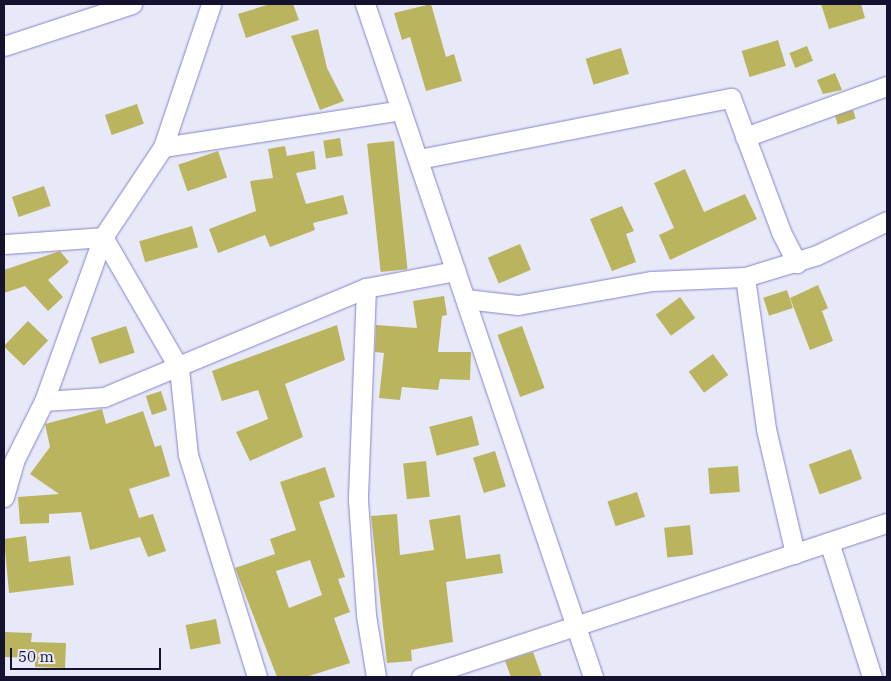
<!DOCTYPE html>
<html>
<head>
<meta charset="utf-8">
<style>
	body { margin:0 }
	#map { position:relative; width:891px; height:681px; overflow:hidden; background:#e7e8f8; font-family:"IBM Plex Serif",serif }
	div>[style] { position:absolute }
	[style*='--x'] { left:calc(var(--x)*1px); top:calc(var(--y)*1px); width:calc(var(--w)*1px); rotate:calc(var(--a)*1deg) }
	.building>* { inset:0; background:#bbb45f; transform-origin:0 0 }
	.roads { filter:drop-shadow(0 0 1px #8684cc) drop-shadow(0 0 1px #8684cc) }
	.minor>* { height:19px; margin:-9.5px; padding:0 9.5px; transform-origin:9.5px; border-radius:9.5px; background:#fff }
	span { translate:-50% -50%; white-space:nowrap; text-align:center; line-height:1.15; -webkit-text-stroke:4.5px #e7e8f8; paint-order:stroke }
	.frame { position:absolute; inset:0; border:5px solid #14122e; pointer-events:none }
	.scale { position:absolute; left:10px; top:648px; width:151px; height:22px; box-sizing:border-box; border:2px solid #14122e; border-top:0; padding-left:6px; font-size:15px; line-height:18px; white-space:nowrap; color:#14122e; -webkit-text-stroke:4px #e7e8f8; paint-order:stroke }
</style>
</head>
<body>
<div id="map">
	<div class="building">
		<div style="clip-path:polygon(270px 4px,293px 4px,299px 20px,246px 38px,238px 14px)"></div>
		<div style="clip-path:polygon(431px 4px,446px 57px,454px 54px,462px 81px,426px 91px,410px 37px,402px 40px,394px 13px)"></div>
		<div style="clip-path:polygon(821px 4px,861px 4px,865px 18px,829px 29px)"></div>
		<div style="clip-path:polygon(318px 29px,327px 68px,344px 101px,320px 110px,291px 36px)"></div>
		<div style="left:778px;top:40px;width:27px;height:38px;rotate:73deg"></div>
		<div style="left:807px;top:46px;width:16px;height:19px;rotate:68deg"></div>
		<div style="left:621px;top:48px;width:27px;height:37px;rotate:73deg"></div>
		<div style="clip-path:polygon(835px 73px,842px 90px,823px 94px,817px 80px)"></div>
		<div style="left:137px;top:104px;width:21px;height:34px;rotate:71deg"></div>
		<div style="left:853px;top:110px;width:9px;height:19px;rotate:72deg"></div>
		<div style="left:340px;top:138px;width:18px;height:17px;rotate:81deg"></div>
		<div style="left:394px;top:141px;width:129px;height:27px;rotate:84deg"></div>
		<div style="clip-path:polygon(285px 146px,287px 156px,314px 151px,316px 169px,296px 173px,306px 204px,343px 195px,348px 214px,313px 223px,315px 230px,270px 247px,265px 235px,218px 253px,209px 229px,256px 211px,250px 181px,273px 178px,268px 149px)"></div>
		<div style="left:218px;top:151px;width:28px;height:42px;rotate:71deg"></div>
		<div style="clip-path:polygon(685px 169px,704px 212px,745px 194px,757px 219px,670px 260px,659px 235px,674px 228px,654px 183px)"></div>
		<div style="left:44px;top:186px;width:21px;height:34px;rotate:71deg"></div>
		<div style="clip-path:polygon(622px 206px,634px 231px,626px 234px,636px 262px,612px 271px,590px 219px)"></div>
		<div style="left:192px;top:226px;width:22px;height:55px;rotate:74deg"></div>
		<div style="left:520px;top:244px;width:28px;height:35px;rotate:67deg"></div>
		<div style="clip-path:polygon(60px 251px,69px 262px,48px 280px,63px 297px,48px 311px,25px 286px,4px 293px,4px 270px)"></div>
		<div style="clip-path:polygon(818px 285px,828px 308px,822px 311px,833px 341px,810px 350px,790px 298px)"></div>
		<div style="left:787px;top:290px;width:19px;height:25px;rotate:72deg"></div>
		<div style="clip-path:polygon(444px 296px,447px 315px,442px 316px,438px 352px,471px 352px,470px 380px,440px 379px,438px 390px,402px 387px,400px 400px,379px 398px,384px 353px,375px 352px,376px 325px,417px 328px,413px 301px)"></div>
		<div style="left:680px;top:297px;width:26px;height:30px;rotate:54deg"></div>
		<div style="left:28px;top:321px;width:28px;height:35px;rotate:44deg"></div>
		<div style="clip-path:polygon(337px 325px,345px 360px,285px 384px,303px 437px,250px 461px,236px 432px,268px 419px,258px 390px,222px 401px,212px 371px)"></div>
		<div style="left:126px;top:326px;width:28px;height:37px;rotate:72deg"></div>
		<div style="left:522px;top:326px;width:66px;height:26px;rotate:70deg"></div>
		<div style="left:713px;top:354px;width:26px;height:30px;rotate:54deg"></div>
		<div style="left:161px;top:391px;width:20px;height:16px;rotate:72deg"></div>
		<div style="clip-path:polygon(102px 409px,106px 424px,143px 411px,155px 447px,161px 445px,170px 476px,129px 489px,139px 518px,153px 514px,166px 551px,148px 557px,140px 537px,90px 550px,81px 512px,49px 514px,49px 523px,20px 524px,18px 497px,59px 494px,30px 474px,50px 447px,45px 424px)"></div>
		<div style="left:472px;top:416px;width:30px;height:44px;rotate:76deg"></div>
		<div style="left:851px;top:449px;width:32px;height:45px;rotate:70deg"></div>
		<div style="left:495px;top:451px;width:37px;height:23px;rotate:73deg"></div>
		<div style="left:426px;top:461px;width:36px;height:23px;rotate:84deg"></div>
		<div style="left:738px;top:466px;width:26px;height:30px;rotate:86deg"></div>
		<div style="clip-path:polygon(evenodd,325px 467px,335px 497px,319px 502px,345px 577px,338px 579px,350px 612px,334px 618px,350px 663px,306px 677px,277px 677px,235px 568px,275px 554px,270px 539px,296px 530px,280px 482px,325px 467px,310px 560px,322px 595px,289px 608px,276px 571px,310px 560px)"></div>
		<div style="left:637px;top:492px;width:26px;height:31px;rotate:72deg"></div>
		<div style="clip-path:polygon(397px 514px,400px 555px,434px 550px,429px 520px,460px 515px,466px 559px,500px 554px,503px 573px,446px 582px,453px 642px,411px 650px,412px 661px,387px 663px,371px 516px)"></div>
		<div style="left:690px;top:525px;width:30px;height:26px;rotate:84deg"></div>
		<div style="clip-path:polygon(26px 536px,29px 562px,70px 556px,74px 585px,9px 593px,4px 539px)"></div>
		<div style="left:216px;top:619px;width:25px;height:31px;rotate:79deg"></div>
		<div style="clip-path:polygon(4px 632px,32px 633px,31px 642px,66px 643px,65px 668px,35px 667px,35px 658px,4px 657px)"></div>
		<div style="clip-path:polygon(533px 652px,542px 677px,511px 677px,505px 661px)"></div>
	</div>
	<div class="roads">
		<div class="minor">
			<div style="--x:365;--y:4;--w:711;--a:71.28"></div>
			<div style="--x:4;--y:46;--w:135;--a:-18.2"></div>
			<div style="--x:745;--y:137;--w:151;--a:-19.8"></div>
			<div style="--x:163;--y:147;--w:241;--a:-8.8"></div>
			<div style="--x:419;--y:159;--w:318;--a:-11.1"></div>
			<div style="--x:731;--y:98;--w:143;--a:69.5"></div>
			<div style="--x:781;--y:232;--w:35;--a:63"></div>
			<div style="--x:4;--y:244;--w:99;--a:-4"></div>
			<div style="--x:103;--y:237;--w:151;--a:59.9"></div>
			<div style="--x:179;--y:368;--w:87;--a:84.1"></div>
			<div style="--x:188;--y:455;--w:232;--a:72.7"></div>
			<div style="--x:745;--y:277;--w:153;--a:82.1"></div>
			<div style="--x:766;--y:429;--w:128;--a:76.9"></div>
			<div style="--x:366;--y:288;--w:212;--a:92.2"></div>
			<div style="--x:358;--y:500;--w:115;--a:86"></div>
			<div style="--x:366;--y:615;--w:63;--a:80.8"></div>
			<div style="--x:466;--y:299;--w:52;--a:6.6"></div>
			<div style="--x:518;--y:305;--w:136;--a:-10.2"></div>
			<div style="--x:652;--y:281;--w:93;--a:-2.5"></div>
			<div style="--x:745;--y:277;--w:75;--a:-17"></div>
			<div style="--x:817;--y:255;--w:78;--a:-25.9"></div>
			<div style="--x:44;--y:401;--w:60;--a:-3.8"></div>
			<div style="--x:104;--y:397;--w:284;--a:-22.6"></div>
			<div style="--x:366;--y:288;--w:91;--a:-10.8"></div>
			<div style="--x:4;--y:497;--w:37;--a:-74"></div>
			<div style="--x:14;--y:461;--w:67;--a:-63.4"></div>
			<div style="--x:44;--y:401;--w:174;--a:-70.2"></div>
			<div style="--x:103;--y:237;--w:108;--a:-56.3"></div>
			<div style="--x:163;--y:147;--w:151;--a:-71.4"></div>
			<div style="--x:829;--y:542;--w:142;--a:72.3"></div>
			<div style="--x:421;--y:677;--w:491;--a:-18.3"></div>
		</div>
	</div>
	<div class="frame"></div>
	<div class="scale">50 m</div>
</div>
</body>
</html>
